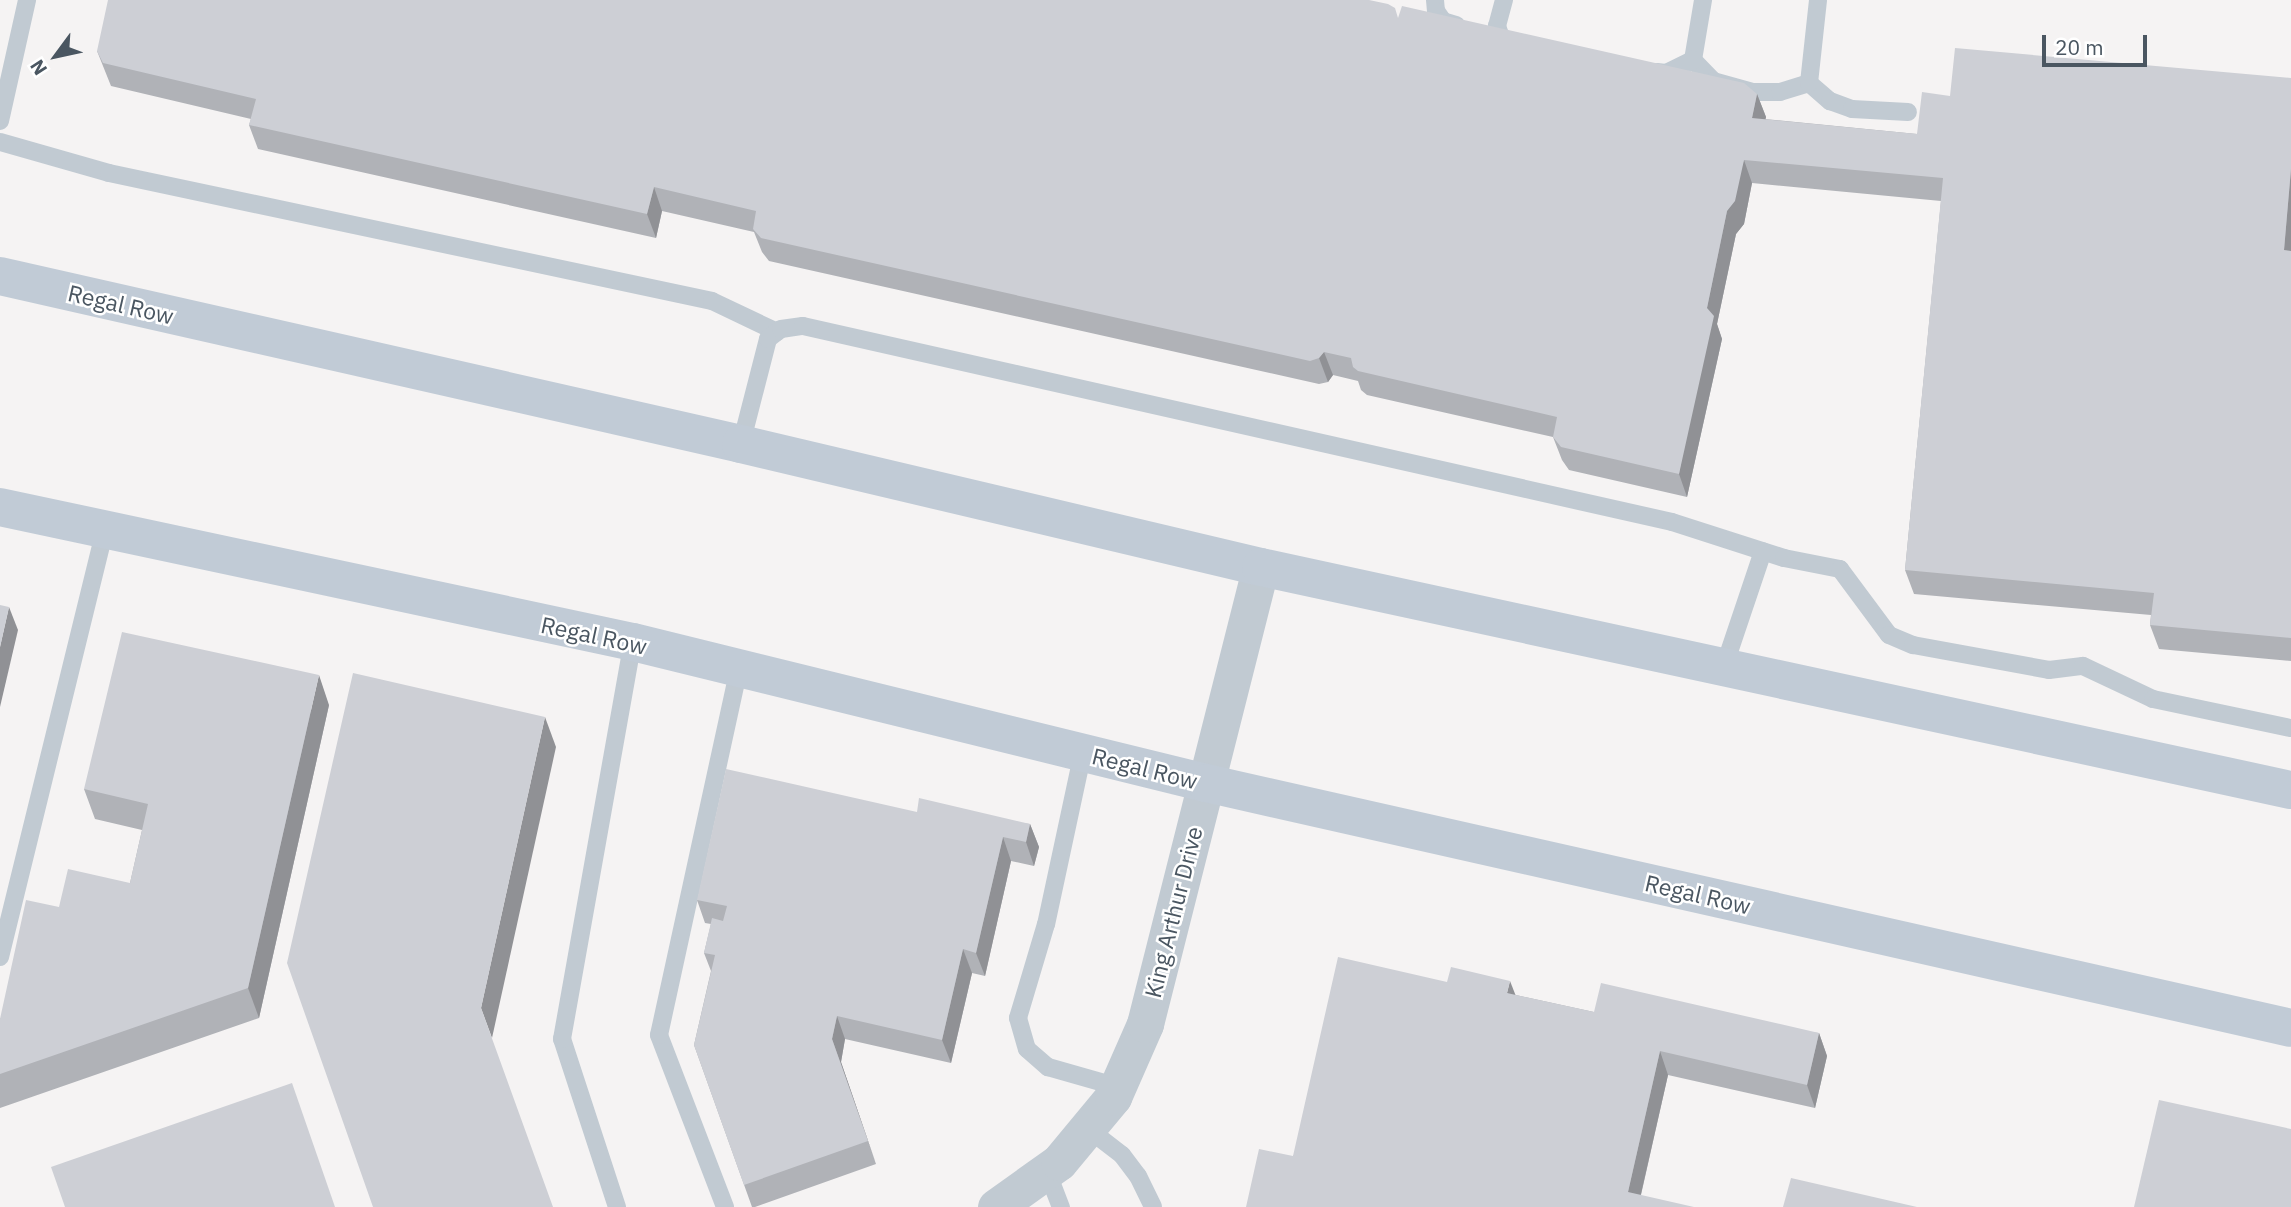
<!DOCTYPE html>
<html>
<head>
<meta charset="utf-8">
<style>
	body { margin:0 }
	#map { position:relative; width:2291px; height:1207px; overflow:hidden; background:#f5f3f3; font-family:"IBM Plex Sans",sans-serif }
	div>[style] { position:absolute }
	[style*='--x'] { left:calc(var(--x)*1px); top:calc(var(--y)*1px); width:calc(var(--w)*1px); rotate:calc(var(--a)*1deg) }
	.service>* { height:18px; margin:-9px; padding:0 9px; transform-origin:9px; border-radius:9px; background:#c1cad2 }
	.minor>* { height:37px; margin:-18.5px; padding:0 18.5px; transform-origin:18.5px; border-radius:18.5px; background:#c1cad2 }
	.secondary>* { height:38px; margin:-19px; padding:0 19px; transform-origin:19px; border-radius:19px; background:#c1cbd6 }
	.wall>* { inset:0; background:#b0b2b7 }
	.shaded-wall>* { inset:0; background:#909195 }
	.building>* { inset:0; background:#cdcfd5 }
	span { translate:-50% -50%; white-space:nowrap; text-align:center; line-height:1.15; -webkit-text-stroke:5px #fff; paint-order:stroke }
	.street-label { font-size:23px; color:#4a5661 }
	.north { position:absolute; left:21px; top:21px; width:70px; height:70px; -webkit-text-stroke:5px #fff; paint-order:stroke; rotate:237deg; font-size:19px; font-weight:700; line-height:28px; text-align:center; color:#4a5661 }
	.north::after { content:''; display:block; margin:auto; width:24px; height:32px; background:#4a5661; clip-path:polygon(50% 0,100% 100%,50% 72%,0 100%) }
	.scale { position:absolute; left:2042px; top:35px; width:105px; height:32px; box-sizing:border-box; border:4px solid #4a5661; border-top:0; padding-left:9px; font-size:21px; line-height:24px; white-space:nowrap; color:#4a5661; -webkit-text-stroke:5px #fff; paint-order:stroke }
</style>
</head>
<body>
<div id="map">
	<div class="service">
		<div style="--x:1435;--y:0;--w:11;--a:85"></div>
		<div style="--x:1436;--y:11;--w:12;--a:55"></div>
		<div style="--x:1443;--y:21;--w:14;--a:17"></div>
		<div style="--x:1502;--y:40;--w:15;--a:-110"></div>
		<div style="--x:1497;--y:26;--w:27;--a:-75"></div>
		<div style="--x:1693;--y:60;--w:29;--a:46"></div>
		<div style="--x:1713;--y:81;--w:41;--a:15.4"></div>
		<div style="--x:1753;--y:92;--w:27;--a:0"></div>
		<div style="--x:1780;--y:92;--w:30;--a:-17"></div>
		<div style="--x:1693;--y:60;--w:61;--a:-80.5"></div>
		<div style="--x:1657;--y:72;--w:9;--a:6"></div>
		<div style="--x:1666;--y:73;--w:30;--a:-26"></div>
		<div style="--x:1809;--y:83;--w:28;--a:41"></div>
		<div style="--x:1830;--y:101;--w:23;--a:20"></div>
		<div style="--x:1852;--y:109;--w:56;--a:3.1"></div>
		<div style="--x:1809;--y:83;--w:83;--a:-83.8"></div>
		<div style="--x:0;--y:121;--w:124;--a:-77.4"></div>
		<div style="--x:0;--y:142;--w:113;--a:15.9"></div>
		<div style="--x:109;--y:173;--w:616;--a:11.98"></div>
		<div style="--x:712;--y:301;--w:72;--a:25.5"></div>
		<div style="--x:741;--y:444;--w:108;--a:-75.6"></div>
		<div style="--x:768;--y:339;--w:16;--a:-38"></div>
		<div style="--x:781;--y:329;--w:22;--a:-8"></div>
		<div style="--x:803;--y:326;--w:891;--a:12.71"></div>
		<div style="--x:1672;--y:522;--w:118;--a:17.8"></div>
		<div style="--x:1784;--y:558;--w:57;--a:11.1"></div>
		<div style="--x:1840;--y:569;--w:82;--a:53.4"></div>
		<div style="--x:1889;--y:635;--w:26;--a:23"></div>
		<div style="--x:1913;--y:645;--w:138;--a:10.4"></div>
		<div style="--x:2049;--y:670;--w:34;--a:-7"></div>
		<div style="--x:2083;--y:666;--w:77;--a:25.2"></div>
		<div style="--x:2153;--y:699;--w:141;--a:11.9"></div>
		<div style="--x:1724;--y:667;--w:122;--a:-71.4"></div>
		<div style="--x:1083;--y:752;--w:176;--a:102.1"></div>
		<div style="--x:1046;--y:924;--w:98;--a:106.6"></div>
		<div style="--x:1018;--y:1018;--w:32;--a:74"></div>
		<div style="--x:1027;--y:1049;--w:28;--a:41"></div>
		<div style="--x:1048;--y:1067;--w:73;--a:15.9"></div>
		<div style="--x:0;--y:957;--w:440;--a:-76.2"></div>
		<div style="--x:1087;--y:1128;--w:44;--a:37.6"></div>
		<div style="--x:1122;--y:1155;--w:26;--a:53"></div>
		<div style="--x:1138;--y:1176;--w:34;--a:64"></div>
		<div style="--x:1047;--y:1171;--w:39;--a:69"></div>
		<div style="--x:617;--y:1207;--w:177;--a:-108.1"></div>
		<div style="--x:562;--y:1039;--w:403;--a:-79.9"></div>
		<div style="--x:725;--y:1207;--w:184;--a:-111"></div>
		<div style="--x:659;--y:1035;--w:376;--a:-77.7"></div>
	</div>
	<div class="minor">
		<div style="--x:996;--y:1207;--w:77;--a:-35.5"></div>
		<div style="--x:1059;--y:1162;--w:85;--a:-50.3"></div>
		<div style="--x:1113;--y:1097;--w:80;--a:-66.3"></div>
		<div style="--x:1145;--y:1024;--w:471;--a:-75.8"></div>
	</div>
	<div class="secondary">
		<div style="--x:0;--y:276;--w:760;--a:12.77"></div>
		<div style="--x:741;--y:444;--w:534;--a:13.31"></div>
		<div style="--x:1261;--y:567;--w:1054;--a:12.22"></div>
		<div style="--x:0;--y:507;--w:647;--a:12.04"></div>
		<div style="--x:633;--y:642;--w:590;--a:13.82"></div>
		<div style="--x:1206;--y:783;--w:1112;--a:12.72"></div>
	</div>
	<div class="wall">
		<div style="clip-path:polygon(1398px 18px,1757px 94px,1766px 117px,1765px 119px,1917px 134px,1950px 96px,2291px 78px,2291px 661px,2159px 649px,2150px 625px,2151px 615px,1914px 594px,1905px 570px,1941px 201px,1752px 183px,1744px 224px,1736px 234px,1717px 324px,1722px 339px,1687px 497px,1569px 470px,1562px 460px,1553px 437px,1367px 395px,1361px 390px,1358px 381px,1333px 375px,1328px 382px,1319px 384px,769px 261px,762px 252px,754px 232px,662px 211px,656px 238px,258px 149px,249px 125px,251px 119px,111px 86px,97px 51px)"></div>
		<div style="clip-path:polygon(329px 705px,259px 1018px,0 1108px,0 1019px,130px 883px,142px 830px,95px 819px,84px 789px)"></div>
		<div style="clip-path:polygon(917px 812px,1030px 824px,1039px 847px,1034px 866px,1011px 861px,985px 976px,972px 973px,951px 1063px,845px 1039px,841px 1062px,876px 1164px,755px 1207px,752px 1207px,694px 1045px,711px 971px,704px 953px,711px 924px,705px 923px,697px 900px)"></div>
		<div style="clip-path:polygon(1447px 982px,1516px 995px,1594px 1012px,1819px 1033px,1827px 1056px,1815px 1108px,1668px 1075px,1641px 1195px,1293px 1156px)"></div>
	</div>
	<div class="shaded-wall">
		<div style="clip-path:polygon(1757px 94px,1766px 117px,1761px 142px,1752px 118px)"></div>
		<div style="clip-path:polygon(1744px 160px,1752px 183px,1744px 224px,1736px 234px,1717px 324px,1722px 339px,1687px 497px,1679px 474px,1707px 308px,1727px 211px)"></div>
		<div style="clip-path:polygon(2291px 169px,2291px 270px,2284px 250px)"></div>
		<div style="clip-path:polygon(654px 187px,662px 211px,656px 238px,647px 214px)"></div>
		<div style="clip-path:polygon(1324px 352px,1333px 375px,1328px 382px,1319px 358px)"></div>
		<div style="clip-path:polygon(9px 607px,18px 630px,0 707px,0 647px)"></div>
		<div style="clip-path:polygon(319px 675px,329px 705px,259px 1018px,248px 988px)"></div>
		<div style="clip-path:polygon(545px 717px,556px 747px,492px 1038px,481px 1008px)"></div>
		<div style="clip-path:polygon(1030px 824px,1039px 847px,1034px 866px,1026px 842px)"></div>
		<div style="clip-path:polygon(1003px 837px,1011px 861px,985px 976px,976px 953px)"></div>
		<div style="clip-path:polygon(963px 949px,972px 973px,951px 1063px,942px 1040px)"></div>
		<div style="clip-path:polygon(1510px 981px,1519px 1004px,1507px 993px)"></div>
		<div style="clip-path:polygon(837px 1016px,845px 1039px,841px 1062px,876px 1164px,832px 1039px)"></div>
		<div style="clip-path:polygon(1819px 1033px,1827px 1056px,1815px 1108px,1807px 1085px)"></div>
		<div style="clip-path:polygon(1660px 1051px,1668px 1075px,1638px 1207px,1628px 1192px)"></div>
	</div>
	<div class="building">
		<div style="clip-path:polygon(108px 0,1369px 0,1388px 4px,1395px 8px,1398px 18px,1402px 6px,1744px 83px,1757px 94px,1752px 118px,1917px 134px,1922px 92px,1950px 96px,1955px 48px,2291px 78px,2291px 169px,2284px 250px,2291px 251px,2291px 638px,2150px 625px,2154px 593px,1905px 570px,1943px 178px,1744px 160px,1735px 201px,1727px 211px,1707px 308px,1714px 316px,1679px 474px,1561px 447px,1553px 437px,1557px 417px,1358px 371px,1353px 367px,1351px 358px,1324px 352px,1319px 358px,1310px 361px,761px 238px,753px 229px,756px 211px,654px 187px,647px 214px,249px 125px,256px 99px,103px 63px,97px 51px)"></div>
		<div style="clip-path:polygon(0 605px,9px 607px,0 647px)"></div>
		<div style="clip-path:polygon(122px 632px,319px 675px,248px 988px,0 1074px,0 1019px,26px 900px,59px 907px,68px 869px,130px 883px,148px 804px,84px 789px)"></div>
		<div style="clip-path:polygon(353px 673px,545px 717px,481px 1008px,553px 1207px,373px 1207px,287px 963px)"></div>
		<div style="clip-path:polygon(726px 769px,917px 812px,919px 798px,1030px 824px,1026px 842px,1003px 837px,976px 953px,963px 949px,942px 1040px,837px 1016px,832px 1039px,868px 1141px,744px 1185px,694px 1045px,715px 955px,704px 953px,712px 918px,723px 921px,727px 906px,697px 900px)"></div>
		<div style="clip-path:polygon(1338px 957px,1447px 982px,1451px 967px,1510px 981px,1507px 993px,1594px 1012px,1601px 983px,1819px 1033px,1807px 1085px,1660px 1051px,1628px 1192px,1694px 1207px,1246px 1207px,1259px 1149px,1293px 1156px)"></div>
		<div style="clip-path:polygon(292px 1083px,335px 1207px,65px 1207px,51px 1167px)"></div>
		<div style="clip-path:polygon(2159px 1100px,2291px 1129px,2291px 1207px,2134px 1207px)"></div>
		<div style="clip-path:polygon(1791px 1178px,1917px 1207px,1783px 1207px)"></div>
	</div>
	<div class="street-label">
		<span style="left:121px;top:304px;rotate:13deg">Regal Row</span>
		<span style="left:594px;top:635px;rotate:12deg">Regal Row</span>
		<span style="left:1145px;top:768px;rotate:14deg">Regal Row</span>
		<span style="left:1698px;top:894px;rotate:13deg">Regal Row</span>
		<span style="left:1173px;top:912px;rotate:-76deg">King Arthur Drive</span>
	</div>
	<div class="north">N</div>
	<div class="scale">20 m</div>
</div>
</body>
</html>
